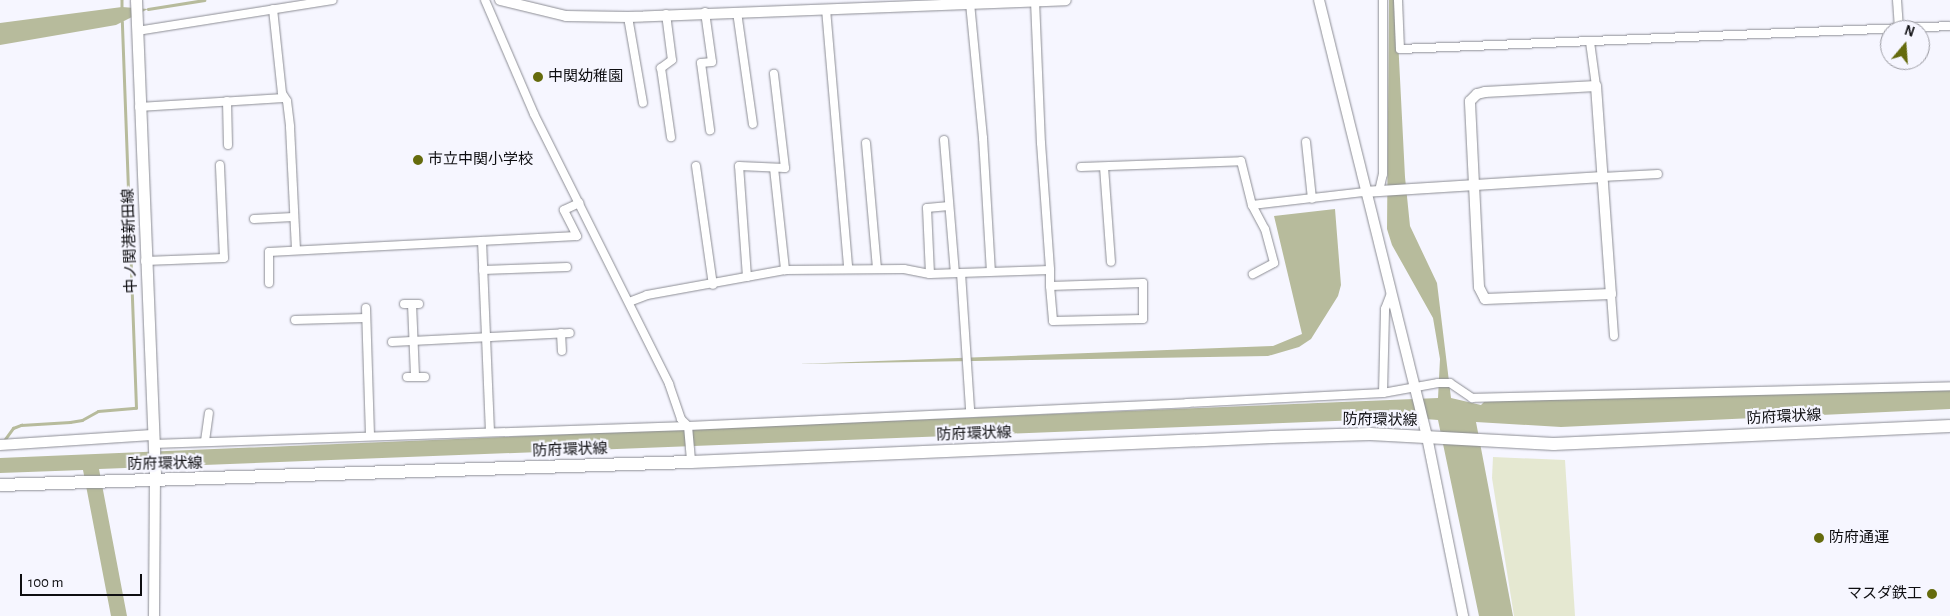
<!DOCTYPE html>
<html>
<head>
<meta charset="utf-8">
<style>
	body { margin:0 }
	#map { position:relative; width:1950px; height:616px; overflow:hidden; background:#f6f6ff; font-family:"Alegreya Sans","Noto Sans JP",sans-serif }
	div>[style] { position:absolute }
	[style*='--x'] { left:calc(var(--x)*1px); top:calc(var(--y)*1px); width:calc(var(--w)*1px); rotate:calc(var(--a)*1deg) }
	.green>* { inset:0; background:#e5e8d1 }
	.water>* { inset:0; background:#b7bb9c }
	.stream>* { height:2.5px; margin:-1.25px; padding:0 1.25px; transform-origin:1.25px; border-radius:1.25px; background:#b7bb9c }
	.roads { filter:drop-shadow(0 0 1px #8c8d94) drop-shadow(0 0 1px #8c8d94) }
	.minor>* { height:8px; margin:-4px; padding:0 4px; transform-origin:4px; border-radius:4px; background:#fff }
	.tertiary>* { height:10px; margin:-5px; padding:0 5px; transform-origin:5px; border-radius:5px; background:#fff }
	.secondary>* { height:11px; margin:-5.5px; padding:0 5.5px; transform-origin:5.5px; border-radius:5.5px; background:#fff }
	.primary>* { height:12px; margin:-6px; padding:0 6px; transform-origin:6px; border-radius:6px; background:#fff }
	.dots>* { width:14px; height:14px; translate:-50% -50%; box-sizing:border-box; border:2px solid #f6f6ff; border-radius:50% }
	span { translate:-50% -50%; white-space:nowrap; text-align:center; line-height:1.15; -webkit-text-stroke:4.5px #f6f6ff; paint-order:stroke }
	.poi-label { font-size:15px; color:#0e0e11 }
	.left { translate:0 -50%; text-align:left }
	.right { translate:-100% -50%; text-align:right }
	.street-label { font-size:15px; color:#0e0e11 }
	.north { position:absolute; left:1880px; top:20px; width:50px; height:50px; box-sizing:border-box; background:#f6f6ff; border:1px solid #9999a0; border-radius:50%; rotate:18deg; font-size:14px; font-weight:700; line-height:20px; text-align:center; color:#0e0e11 }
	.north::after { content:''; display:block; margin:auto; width:18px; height:22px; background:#656b0d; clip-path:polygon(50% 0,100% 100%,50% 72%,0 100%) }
	.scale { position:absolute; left:20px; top:574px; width:122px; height:22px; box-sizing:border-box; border:2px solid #0e0e11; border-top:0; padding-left:6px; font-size:15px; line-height:18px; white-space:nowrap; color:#0e0e11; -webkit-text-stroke:4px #f6f6ff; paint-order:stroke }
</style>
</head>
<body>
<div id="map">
	<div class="green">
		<div style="clip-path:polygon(1493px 457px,1565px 460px,1575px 616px,1514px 616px,1492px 478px)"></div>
	</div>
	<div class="water">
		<div style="clip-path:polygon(1389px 0,1396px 0,1405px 177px,1410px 226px,1437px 283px,1451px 398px,1481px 405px,1485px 401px,1950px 386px,1950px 409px,1561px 427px,1476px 422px,1513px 616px,1479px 616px,1438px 420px,1413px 418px,99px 469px,127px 616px,111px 616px,83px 470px,0 473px,0 458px,1438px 398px,1440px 359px,1433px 318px,1392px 245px,1387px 229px)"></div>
		<div style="clip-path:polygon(122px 7px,148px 9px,116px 25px,0 45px,0 23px)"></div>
		<div style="clip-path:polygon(1335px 209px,1341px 285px,1338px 296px,1311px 339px,1299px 347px,1268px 356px,798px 364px,1273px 346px,1302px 334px,1274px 216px)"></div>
	</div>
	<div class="stream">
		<div style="--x:122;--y:0;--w:7;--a:90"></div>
		<div style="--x:148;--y:9;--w:57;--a:-9.1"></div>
		<div style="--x:3;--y:442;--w:17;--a:-54"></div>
		<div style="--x:13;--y:428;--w:9;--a:-21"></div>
		<div style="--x:21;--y:425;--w:49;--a:-3.5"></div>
		<div style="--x:70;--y:422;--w:12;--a:-9"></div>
		<div style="--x:82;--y:420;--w:18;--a:-29"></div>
		<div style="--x:98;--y:411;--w:38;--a:-5"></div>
		<div style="--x:136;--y:408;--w:386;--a:-92.1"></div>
	</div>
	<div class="roads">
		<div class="minor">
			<div style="--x:485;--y:0;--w:124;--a:66.7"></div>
			<div style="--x:534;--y:114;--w:302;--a:63.4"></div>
			<div style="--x:669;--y:384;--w:37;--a:71"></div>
			<div style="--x:681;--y:419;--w:10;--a:45"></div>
			<div style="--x:688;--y:426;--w:36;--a:85"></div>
			<div style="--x:1398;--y:0;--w:49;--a:87.7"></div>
			<div style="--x:1400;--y:49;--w:550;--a:-2.39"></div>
			<div style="--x:1897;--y:0;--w:28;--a:86"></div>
			<div style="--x:1035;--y:1;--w:142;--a:87.6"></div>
			<div style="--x:1041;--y:143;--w:127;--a:85.9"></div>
			<div style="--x:1050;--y:270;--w:16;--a:90"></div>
			<div style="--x:1050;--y:286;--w:35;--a:85"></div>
			<div style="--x:1053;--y:321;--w:90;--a:-1.3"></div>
			<div style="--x:1143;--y:319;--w:36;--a:-90"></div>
			<div style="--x:1143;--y:283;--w:93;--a:178.2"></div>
			<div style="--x:970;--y:3;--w:136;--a:84.5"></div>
			<div style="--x:983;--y:138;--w:133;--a:86.6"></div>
			<div style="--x:273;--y:9;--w:84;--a:83.9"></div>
			<div style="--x:282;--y:93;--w:9;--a:58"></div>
			<div style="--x:287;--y:101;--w:26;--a:83"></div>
			<div style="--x:290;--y:127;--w:123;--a:87.2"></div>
			<div style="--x:826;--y:9;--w:260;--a:85.1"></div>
			<div style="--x:705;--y:12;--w:50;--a:82"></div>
			<div style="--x:712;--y:62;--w:11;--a:175"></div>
			<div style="--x:701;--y:63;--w:68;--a:82.3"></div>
			<div style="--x:737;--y:12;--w:113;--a:81.9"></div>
			<div style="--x:666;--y:14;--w:46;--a:82.6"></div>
			<div style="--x:672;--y:60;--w:14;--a:144"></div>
			<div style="--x:661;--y:68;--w:70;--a:81.8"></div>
			<div style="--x:628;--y:17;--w:87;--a:80.1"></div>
			<div style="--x:137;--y:31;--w:198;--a:-9"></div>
			<div style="--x:1590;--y:42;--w:44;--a:82.2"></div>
			<div style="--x:227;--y:101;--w:44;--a:88.7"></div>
			<div style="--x:139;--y:107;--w:145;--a:-3.6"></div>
			<div style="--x:944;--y:140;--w:133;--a:85.3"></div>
			<div style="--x:1306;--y:142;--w:57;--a:84"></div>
			<div style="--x:866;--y:143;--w:126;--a:85"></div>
			<div style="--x:696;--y:166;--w:120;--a:81.9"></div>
			<div style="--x:1081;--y:167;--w:160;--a:-2.1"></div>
			<div style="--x:1241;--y:161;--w:45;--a:76"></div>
			<div style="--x:1252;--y:205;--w:27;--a:62"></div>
			<div style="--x:1265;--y:229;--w:35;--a:75"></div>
			<div style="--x:1274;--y:263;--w:24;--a:152"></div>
			<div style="--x:1104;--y:167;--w:95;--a:85.8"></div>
			<div style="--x:774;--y:168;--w:103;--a:83.8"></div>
			<div style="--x:1602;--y:177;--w:56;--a:-3.1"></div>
			<div style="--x:1379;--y:191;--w:17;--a:-77"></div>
			<div style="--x:1383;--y:174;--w:174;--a:-90"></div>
			<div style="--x:1252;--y:205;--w:114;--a:-6.6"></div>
			<div style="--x:254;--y:219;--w:39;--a:-3"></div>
			<div style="--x:482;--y:241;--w:190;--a:87.6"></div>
			<div style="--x:145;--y:261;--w:79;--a:-2.2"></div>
			<div style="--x:224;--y:258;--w:93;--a:-92.5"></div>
			<div style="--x:483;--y:270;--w:84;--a:-2"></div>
			<div style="--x:961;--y:273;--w:137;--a:86.2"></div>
			<div style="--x:930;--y:274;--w:66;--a:-92.6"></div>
			<div style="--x:927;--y:208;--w:22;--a:-5"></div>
			<div style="--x:747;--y:277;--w:111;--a:-94.1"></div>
			<div style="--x:739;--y:166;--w:46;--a:2.5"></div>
			<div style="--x:785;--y:168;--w:95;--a:-96.7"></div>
			<div style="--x:269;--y:283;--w:31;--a:-90"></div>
			<div style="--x:269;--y:252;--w:308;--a:-3"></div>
			<div style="--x:577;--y:236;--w:29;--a:-117"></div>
			<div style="--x:564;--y:210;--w:17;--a:-25"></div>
			<div style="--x:1611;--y:294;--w:42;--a:85.9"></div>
			<div style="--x:629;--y:302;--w:19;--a:-21"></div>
			<div style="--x:647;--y:295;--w:140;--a:-10.3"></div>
			<div style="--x:785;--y:270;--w:119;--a:-0.5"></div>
			<div style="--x:904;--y:269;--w:26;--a:11"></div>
			<div style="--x:930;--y:274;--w:120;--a:-1.9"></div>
			<div style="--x:404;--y:304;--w:15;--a:0"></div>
			<div style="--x:412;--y:304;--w:73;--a:87.6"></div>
			<div style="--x:366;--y:308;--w:128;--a:88.2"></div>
			<div style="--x:295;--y:320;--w:71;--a:-1.6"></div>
			<div style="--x:561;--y:333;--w:18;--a:87"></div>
			<div style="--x:392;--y:342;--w:178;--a:-2.9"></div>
			<div style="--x:407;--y:377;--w:18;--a:0"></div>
			<div style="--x:1383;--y:393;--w:84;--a:-88.6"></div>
			<div style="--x:1385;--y:309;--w:17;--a:-69"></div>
			<div style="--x:205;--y:441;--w:28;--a:-82"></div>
			<div style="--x:153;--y:444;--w:535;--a:-1.93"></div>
			<div style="--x:688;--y:426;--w:500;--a:-2.6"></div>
			<div style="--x:1187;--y:403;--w:196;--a:-2.9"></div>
			<div style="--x:1383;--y:393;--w:56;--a:-10.3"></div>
			<div style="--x:1438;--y:383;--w:12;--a:0"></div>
			<div style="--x:1450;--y:383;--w:27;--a:34"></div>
			<div style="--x:1472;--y:398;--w:478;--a:-1.4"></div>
		</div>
		<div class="tertiary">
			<div style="--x:500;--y:0;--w:68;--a:13.6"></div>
			<div style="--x:566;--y:16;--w:62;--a:0.9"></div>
			<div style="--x:628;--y:17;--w:438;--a:-2.2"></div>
			<div style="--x:1319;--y:0;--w:450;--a:76.1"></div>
			<div style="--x:1427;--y:437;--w:183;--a:78.6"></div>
			<div style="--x:1596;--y:86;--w:209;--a:85.9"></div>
			<div style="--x:1611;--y:294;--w:126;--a:177.7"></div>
			<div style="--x:1485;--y:299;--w:13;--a:-117"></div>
			<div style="--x:1479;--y:287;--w:186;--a:-92.8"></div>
			<div style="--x:1470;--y:101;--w:10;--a:-45"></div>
			<div style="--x:1477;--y:94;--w:8;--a:-14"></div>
			<div style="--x:1485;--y:92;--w:111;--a:-3.1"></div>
			<div style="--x:1365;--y:192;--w:237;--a:-3.6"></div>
			<div style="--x:0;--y:445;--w:152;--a:-3.8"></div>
			<div style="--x:154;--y:616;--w:135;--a:-89.6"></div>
		</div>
		<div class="secondary">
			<div style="--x:136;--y:0;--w:481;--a:87.7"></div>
		</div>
		<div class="primary">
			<div style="--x:0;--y:485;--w:691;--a:-1.91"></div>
			<div style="--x:691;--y:462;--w:582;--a:-2.46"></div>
			<div style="--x:1272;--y:437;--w:98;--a:-1.8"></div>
			<div style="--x:1370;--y:434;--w:184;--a:3.1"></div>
			<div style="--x:1554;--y:444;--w:396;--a:-2.6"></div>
		</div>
	</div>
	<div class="dots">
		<div style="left:538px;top:77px;background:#656b0d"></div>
		<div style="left:418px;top:160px;background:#656b0d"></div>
		<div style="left:1819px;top:538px;background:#656b0d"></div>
		<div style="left:1932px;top:594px;background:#656b0d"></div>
	</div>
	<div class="poi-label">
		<span class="left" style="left:548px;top:77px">中関幼稚園</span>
		<span class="left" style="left:428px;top:160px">市立中関小学校</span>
		<span class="left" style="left:1829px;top:538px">防府通運</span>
		<span class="right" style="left:1922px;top:594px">マスダ鉄工</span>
	</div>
	<div class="street-label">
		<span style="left:130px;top:241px;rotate:-92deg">中ノ関港新田線</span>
		<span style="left:1784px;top:417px;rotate:-3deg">防府環状線</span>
		<span style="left:1380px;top:420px;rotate:1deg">防府環状線</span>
		<span style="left:974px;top:434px;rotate:-2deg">防府環状線</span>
		<span style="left:570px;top:450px;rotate:-2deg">防府環状線</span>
		<span style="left:165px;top:464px;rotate:-1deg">防府環状線</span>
	</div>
	<div class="north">N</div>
	<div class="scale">100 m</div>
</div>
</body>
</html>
